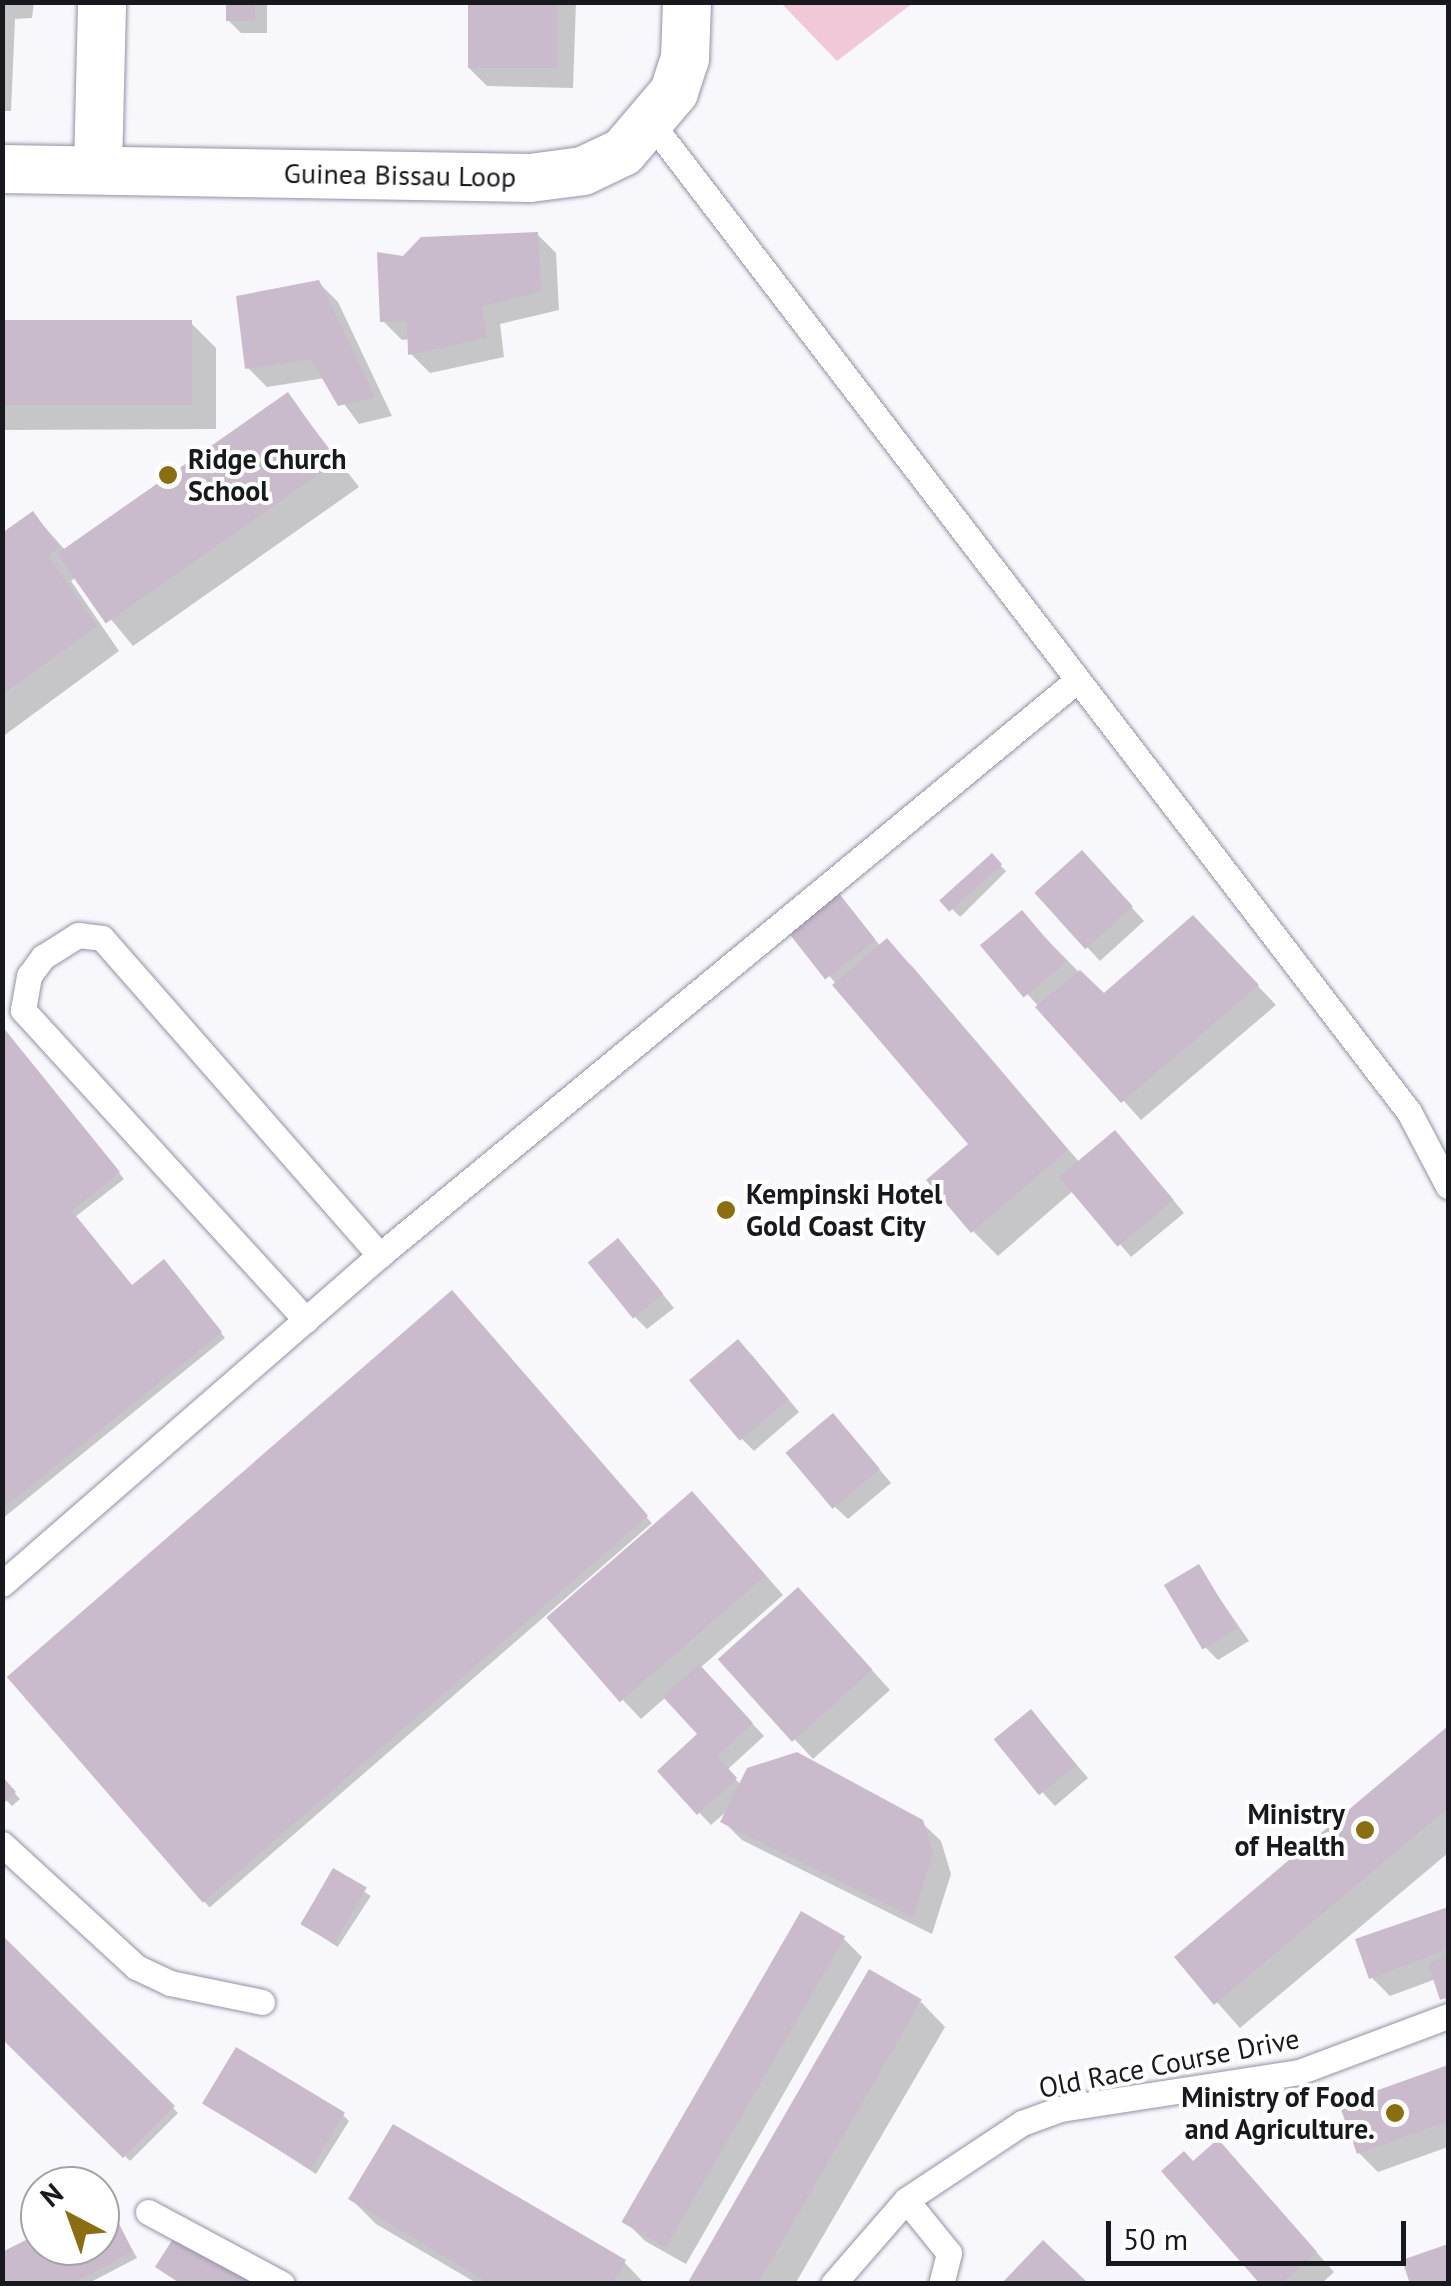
<!DOCTYPE html>
<html>
<head>
<meta charset="utf-8">
<style>
	body { margin:0 }
	#map { position:relative; width:1451px; height:2286px; overflow:hidden; background:#f8f8fc; font-family:"PT Sans",sans-serif }
	div>[style] { position:absolute }
	[style*='--x'] { left:calc(var(--x)*1px); top:calc(var(--y)*1px); width:calc(var(--w)*1px); rotate:calc(var(--a)*1deg) }
	.green>* { inset:0; background:#f0c8d8 }
	.shadow>* { inset:0; background:#0003; transform-origin:0 0 }
	.building>* { inset:0; background:#c9bacc; transform-origin:0 0 }
	.roads { filter:drop-shadow(0 0 2px #9392a6) drop-shadow(0 0 2px #9392a6) }
	.lane>* { height:25px; margin:-12.5px; padding:0 12.5px; transform-origin:12.5px; border-radius:12.5px; background:#fff }
	.street>* { height:48px; margin:-24px; padding:0 24px; transform-origin:24px; border-radius:24px; background:#fff }
	.dots>* { width:28px; height:28px; translate:-50% -50%; box-sizing:border-box; border:5px solid #fff; border-radius:50% }
	span { translate:-50% -50%; white-space:nowrap; text-align:center; line-height:1.15; -webkit-text-stroke:8px #fff; paint-order:stroke }
	.street-label { font-size:28px; color:#18181f }
	.poi-label { font-size:28px; color:#18181f; font-weight:700 }
	.left { translate:0 -50%; text-align:left }
	.right { translate:-100% -50%; text-align:right }
	.frame { position:absolute; inset:0; border:5px solid #18181f; pointer-events:none }
	.north { position:absolute; left:20px; top:2166px; width:100px; height:100px; box-sizing:border-box; background:#fff; border:2px solid #a3a3a5; border-radius:50%; rotate:319deg; font-size:28px; font-weight:700; line-height:40px; text-align:center; color:#18181f }
	.north::after { content:''; display:block; margin:auto; width:35px; height:45px; background:#8b6e10; clip-path:polygon(50% 0,100% 100%,50% 72%,0 100%) }
	.scale { position:absolute; left:1106px; top:2221px; width:300px; height:45px; box-sizing:border-box; border:5px solid #18181f; border-top:0; padding-left:12px; font-size:30px; line-height:35px; white-space:nowrap; color:#18181f; -webkit-text-stroke:8px #fff; paint-order:stroke }
</style>
</head>
<body>
<div id="map">
	<div class="green">
		<div style="clip-path:polygon(781px 3px,913px 3px,837px 61px)"></div>
	</div>
	<div class="shadow">
		<div style="clip-path:polygon(2px 2px,34px 2px,32px 18px,15px 19px,11px 111px,2px 111px)"></div>
		<div style="clip-path:polygon(229px 2px,267px 2px,267px 33px,241px 33px,228px 20px)"></div>
		<div style="clip-path:polygon(471px 2px,576px 2px,573px 88px,487px 86px,468px 67px)"></div>
		<div style="clip-path:polygon(537px 234px,556px 253px,559px 310px,500px 324px,504px 357px,430px 373px,411px 354px,410px 339px,402px 340px,383px 321px,404px 259px)"></div>
		<div style="clip-path:polygon(319px 283px,338px 302px,392px 416px,359px 424px,325px 378px,267px 387px,248px 368px)"></div>
		<div style="clip-path:polygon(191px 323px,216px 348px,216px 429px,2px 430px,2px 324px)"></div>
		<div style="clip-path:polygon(288px 395px,359px 487px,133px 646px,76px 577px,71px 581px,119px 651px,2px 737px,2px 567px,33px 514px,66px 551px)"></div>
		<div style="left:992px;top:857px;width:20px;height:65px;rotate:45deg"></div>
		<div style="clip-path:polygon(1094px 866px,1144px 921px,1100px 961px,1037px 893px)"></div>
		<div style="clip-path:polygon(850px 908px,881px 947px,887px 942px,912px 966px,1080px 1163px,1128px 1146px,1184px 1213px,1131px 1257px,1074px 1190px,998px 1256px,973px 1231px,972px 1144px,792px 932px)"></div>
		<div style="clip-path:polygon(1034px 926px,1103px 997px,1212px 938px,1276px 1005px,1141px 1120px,984px 946px)"></div>
		<div style="clip-path:polygon(2px 1029px,124px 1179px,75px 1217px,132px 1288px,169px 1267px,225px 1338px,2px 1519px)"></div>
		<div style="clip-path:polygon(630px 1254px,674px 1308px,647px 1329px,635px 1317px)"></div>
		<div style="left:457px;top:1299px;width:297px;height:586px;rotate:49deg"></div>
		<div style="clip-path:polygon(751px 1354px,799px 1412px,754px 1451px,742px 1439px)"></div>
		<div style="clip-path:polygon(845px 1429px,891px 1483px,848px 1519px,835px 1507px)"></div>
		<div style="clip-path:polygon(711px 1513px,783px 1595px,700px 1668px,764px 1736px,727px 1770px,741px 1785px,921px 1822px,941px 1841px,951px 1874px,932px 1934px,742px 1840px,723px 1821px,728px 1810px,711px 1825px,660px 1771px,701px 1734px,666px 1697px,641px 1719px,623px 1700px)"></div>
		<div style="clip-path:polygon(1198px 1567px,1249px 1641px,1218px 1660px,1206px 1648px)"></div>
		<div style="clip-path:polygon(817px 1609px,890px 1690px,813px 1759px,721px 1660px)"></div>
		<div style="clip-path:polygon(1043px 1725px,1088px 1778px,1055px 1806px,1043px 1793px)"></div>
		<div style="clip-path:polygon(1448px 1730px,1448px 1853px,1240px 2028px,1177px 1957px)"></div>
		<div style="clip-path:polygon(2px 1779px,20px 1799px,12px 1806px,2px 1796px)"></div>
		<div style="left:334px;top:1872px;width:44px;height:61px;rotate:33deg"></div>
		<div style="clip-path:polygon(1448px 1910px,1448px 2004px,1436px 1979px,1390px 1996px,1371px 1977px,1359px 1941px)"></div>
		<div style="clip-path:polygon(2px 1938px,178px 2113px,130px 2161px,2px 2035px)"></div>
		<div style="clip-path:polygon(843px 1938px,862px 1957px,686px 2264px,645px 2241px,626px 2222px)"></div>
		<div style="clip-path:polygon(921px 2002px,945px 2027px,795px 2284px,687px 2284px)"></div>
		<div style="clip-path:polygon(1448px 2067px,1448px 2147px,1378px 2172px,1359px 2153px,1342px 2106px)"></div>
		<div style="clip-path:polygon(205px 2103px,343px 2115px,349px 2121px,316px 2174px)"></div>
		<div style="clip-path:polygon(1236px 2161px,1334px 2272px,1321px 2284px,1263px 2284px,1193px 2163px)"></div>
		<div style="clip-path:polygon(351px 2199px,624px 2262px,645px 2284px,478px 2284px,376px 2224px)"></div>
		<div style="clip-path:polygon(106px 2202px,137px 2258px,87px 2284px,2px 2284px,40px 2236px,40px 2246px,100px 2246px,100px 2206px)"></div>
		<div style="clip-path:polygon(1043px 2243px,1085px 2284px,1004px 2284px)"></div>
	</div>
	<div class="building">
		<div style="left:226px;top:2px;width:29px;height:19px"></div>
		<div style="left:468px;top:2px;width:89px;height:66px"></div>
		<div style="clip-path:polygon(538px 232px,541px 291px,482px 306px,487px 338px,408px 355px,407px 321px,380px 322px,377px 252px,403px 256px,421px 237px)"></div>
		<div style="clip-path:polygon(319px 280px,375px 397px,338px 406px,311px 359px,245px 369px,236px 296px)"></div>
		<div style="left:192px;top:320px;width:85px;height:190px;rotate:90deg"></div>
		<div style="left:288px;top:392px;width:85px;height:282px;rotate:55deg"></div>
		<div style="clip-path:polygon(33px 511px,59px 547px,48px 556px,97px 626px,2px 695px,2px 533px)"></div>
		<div style="left:1082px;top:850px;width:76px;height:64px;rotate:48deg"></div>
		<div style="left:992px;top:853px;width:15px;height:71px;rotate:48deg"></div>
		<div style="left:838px;top:892px;width:61px;height:64px;rotate:52deg"></div>
		<div style="left:1022px;top:910px;width:68px;height:55px;rotate:50deg"></div>
		<div style="clip-path:polygon(1193px 915px,1259px 985px,1121px 1103px,1035px 1007px,1080px 970px,1104px 993px)"></div>
		<div style="clip-path:polygon(887px 938px,1068px 1150px,971px 1233px,926px 1180px,968px 1144px,832px 985px)"></div>
		<div style="clip-path:polygon(2px 1026px,120px 1172px,72px 1211px,132px 1285px,164px 1259px,222px 1332px,2px 1509px)"></div>
		<div style="left:1115px;top:1130px;width:91px;height:73px;rotate:50deg"></div>
		<div style="left:618px;top:1238px;width:72px;height:39px;rotate:51deg"></div>
		<div style="left:452px;top:1290px;width:299px;height:590px;rotate:49deg"></div>
		<div style="left:738px;top:1339px;width:79px;height:64px;rotate:50deg"></div>
		<div style="left:833px;top:1413px;width:73px;height:62px;rotate:50deg"></div>
		<div style="left:692px;top:1491px;width:112px;height:193px;rotate:49deg"></div>
		<div style="left:1199px;top:1564px;width:75px;height:41px;rotate:59deg"></div>
		<div style="left:798px;top:1587px;width:111px;height:108px;rotate:48deg"></div>
		<div style="clip-path:polygon(699px 1664px,753px 1723px,717px 1756px,737px 1778px,697px 1815px,657px 1771px,697px 1734px,663px 1697px)"></div>
		<div style="left:1031px;top:1709px;width:72px;height:48px;rotate:51deg"></div>
		<div style="clip-path:polygon(1448px 1726px,1448px 1808px,1214px 2005px,1174px 1957px)"></div>
		<div style="clip-path:polygon(797px 1752px,923px 1820px,933px 1854px,913px 1917px,720px 1822px,747px 1768px)"></div>
		<div style="clip-path:polygon(2px 1776px,16px 1792px,5px 1802px,2px 1799px)"></div>
		<div style="left:333px;top:1868px;width:39px;height:65px;rotate:30deg"></div>
		<div style="clip-path:polygon(1448px 1907px,1448px 1949px,1369px 1979px,1355px 1939px)"></div>
		<div style="left:801px;top:1911px;width:51px;height:359px;rotate:30deg"></div>
		<div style="clip-path:polygon(2px 1935px,175px 2106px,123px 2158px,2px 2039px)"></div>
		<div style="clip-path:polygon(1448px 1956px,1448px 1997px,1440px 2000px,1428px 1963px)"></div>
		<div style="left:869px;top:1969px;width:61px;height:365px;rotate:30deg"></div>
		<div style="left:236px;top:2047px;width:127px;height:66px;rotate:31deg"></div>
		<div style="clip-path:polygon(1448px 2065px,1448px 2121px,1357px 2154px,1339px 2104px)"></div>
		<div style="clip-path:polygon(393px 2124px,626px 2260px,612px 2284px,491px 2284px,348px 2199px)"></div>
		<div style="clip-path:polygon(1218px 2139px,1317px 2252px,1281px 2284px,1260px 2284px,1161px 2171px,1184px 2151px,1193px 2161px)"></div>
		<div style="clip-path:polygon(107px 2199px,133px 2252px,71px 2284px,2px 2284px,2px 2252px,40px 2233px,40px 2246px,100px 2246px,100px 2203px)"></div>
		<div style="clip-path:polygon(176px 2234px,248px 2278px,245px 2284px,181px 2284px,155px 2267px)"></div>
		<div style="clip-path:polygon(1043px 2240px,1086px 2281px,1001px 2284px)"></div>
		<div style="clip-path:polygon(1448px 2244px,1448px 2284px,1410px 2284px,1402px 2260px)"></div>
	</div>
	<div class="roads">
		<div class="lane">
			<div style="--x:652;--y:124;--w:1245;--a:52.54"></div>
			<div style="--x:1409;--y:1112;--w:84;--a:62.2"></div>
			<div style="--x:306;--y:1320;--w:420;--a:-132.4"></div>
			<div style="--x:23;--y:1010;--w:35;--a:-80"></div>
			<div style="--x:29;--y:976;--w:24;--a:-54"></div>
			<div style="--x:43;--y:957;--w:41;--a:-32.2"></div>
			<div style="--x:78;--y:935;--w:24;--a:7"></div>
			<div style="--x:102;--y:938;--w:422;--a:48.8"></div>
			<div style="--x:2;--y:1584;--w:501;--a:-41.04"></div>
			<div style="--x:380;--y:1255;--w:902;--a:-39.51"></div>
			<div style="--x:2;--y:1844;--w:182;--a:42.5"></div>
			<div style="--x:136;--y:1967;--w:38;--a:25"></div>
			<div style="--x:170;--y:1983;--w:94;--a:11.7"></div>
			<div style="--x:906;--y:2200;--w:68;--a:50.9"></div>
			<div style="--x:949;--y:2253;--w:32;--a:104"></div>
			<div style="--x:148;--y:2212;--w:152;--a:28.2"></div>
			<div style="--x:833;--y:2284;--w:111;--a:-49"></div>
			<div style="--x:906;--y:2200;--w:139;--a:-33.6"></div>
			<div style="--x:1022;--y:2123;--w:40;--a:-20.2"></div>
			<div style="--x:1060;--y:2109;--w:242;--a:-8.8"></div>
			<div style="--x:1299;--y:2072;--w:159;--a:-20.6"></div>
		</div>
		<div class="street">
			<div style="--x:2;--y:169;--w:528;--a:0.98"></div>
			<div style="--x:530;--y:178;--w:53;--a:-7.5"></div>
			<div style="--x:583;--y:171;--w:44;--a:-25.4"></div>
			<div style="--x:623;--y:152;--w:79;--a:-49.6"></div>
			<div style="--x:674;--y:92;--w:35;--a:-72"></div>
			<div style="--x:685;--y:59;--w:57;--a:-88"></div>
			<div style="--x:98;--y:169;--w:167;--a:-88.6"></div>
		</div>
	</div>
	<div class="dots">
		<div style="left:168px;top:475px;background:#8b6e10"></div>
		<div style="left:726px;top:1210px;background:#8b6e10"></div>
		<div style="left:1365px;top:1830px;background:#8b6e10"></div>
		<div style="left:1395px;top:2113px;background:#8b6e10"></div>
	</div>
	<div class="street-label">
		<span style="left:400px;top:175px;rotate:1deg">Guinea Bissau Loop</span>
		<span style="left:1169px;top:2063px;rotate:-11deg">Old Race Course Drive</span>
	</div>
	<div class="poi-label">
		<span class="left" style="left:188px;top:475px">Ridge Church<br>School</span>
		<span class="left" style="left:746px;top:1210px">Kempinski Hotel<br>Gold Coast City</span>
		<span class="right" style="left:1345px;top:1830px">Ministry<br>of Health</span>
		<span class="right" style="left:1375px;top:2113px">Ministry of Food<br>and Agriculture.</span>
	</div>
	<div class="frame"></div>
	<div class="north">N</div>
	<div class="scale">50 m</div>
</div>
</body>
</html>
